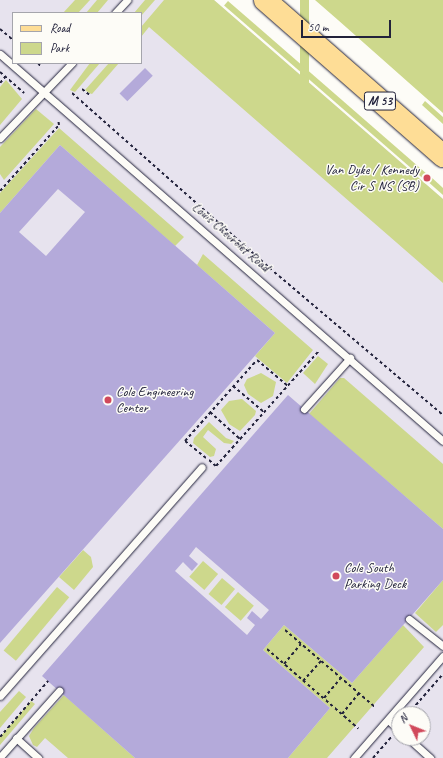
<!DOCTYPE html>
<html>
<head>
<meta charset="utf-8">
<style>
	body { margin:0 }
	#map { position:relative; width:443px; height:758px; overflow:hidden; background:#fdfcf7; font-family:Caveat,sans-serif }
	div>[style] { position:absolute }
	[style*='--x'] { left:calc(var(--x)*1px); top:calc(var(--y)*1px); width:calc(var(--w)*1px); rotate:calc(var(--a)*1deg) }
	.built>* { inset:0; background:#e7e3ee }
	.green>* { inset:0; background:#cdd88c; transform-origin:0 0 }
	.building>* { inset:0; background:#b4aada; transform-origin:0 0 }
	.path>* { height:2px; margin-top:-1px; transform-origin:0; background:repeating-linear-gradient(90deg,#22223b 0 3px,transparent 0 6px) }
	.roads { filter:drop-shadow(0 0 1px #22223b) drop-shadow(0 0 1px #22223b) }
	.lane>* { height:7px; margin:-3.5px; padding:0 3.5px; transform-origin:3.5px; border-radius:3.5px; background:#fdfcf7 }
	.primary>* { height:22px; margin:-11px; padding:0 11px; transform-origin:11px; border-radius:11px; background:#fedd96 }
	.dots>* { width:11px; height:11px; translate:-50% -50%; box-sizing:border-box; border:2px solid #fdfcf7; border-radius:50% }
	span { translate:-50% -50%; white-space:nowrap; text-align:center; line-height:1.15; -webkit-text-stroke:3px #fdfcf7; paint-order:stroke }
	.shield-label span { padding:1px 3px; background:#fdfcf7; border:1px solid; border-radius:3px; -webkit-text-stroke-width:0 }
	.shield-label { font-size:13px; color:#22223b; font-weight:700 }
	.poi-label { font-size:14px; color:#22223b }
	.right { translate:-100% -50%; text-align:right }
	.left { translate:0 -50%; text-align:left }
	.street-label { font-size:14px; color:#22223b }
	.legend { position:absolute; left:12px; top:12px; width:130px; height:52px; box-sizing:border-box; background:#fdfcf7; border:1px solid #a5a5ac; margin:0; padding:5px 7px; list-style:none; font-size:12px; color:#22223b }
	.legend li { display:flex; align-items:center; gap:8px; height:20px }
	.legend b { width:20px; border:1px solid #a5a5ac }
	.north { position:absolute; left:391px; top:706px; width:40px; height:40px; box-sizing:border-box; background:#fdfcf7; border:1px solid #a5a5ac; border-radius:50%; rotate:313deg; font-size:11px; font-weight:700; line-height:16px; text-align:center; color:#22223b }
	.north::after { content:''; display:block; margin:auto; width:14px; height:18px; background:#d1495b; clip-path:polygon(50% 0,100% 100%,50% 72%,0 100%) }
	.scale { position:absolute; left:301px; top:20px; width:90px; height:18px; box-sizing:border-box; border:2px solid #22223b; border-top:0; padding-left:5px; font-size:12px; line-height:14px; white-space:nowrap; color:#22223b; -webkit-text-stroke:3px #fdfcf7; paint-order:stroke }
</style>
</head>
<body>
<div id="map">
	<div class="built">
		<div style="clip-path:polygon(evenodd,0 0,214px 0,443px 199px,443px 758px,0 758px,0 0,13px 13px,141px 13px,141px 63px,13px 63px,13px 13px,0 0,399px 714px,423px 714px,423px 738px,399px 738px,399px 714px)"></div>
	</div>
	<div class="green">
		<div style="clip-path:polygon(75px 0,90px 0,78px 13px,63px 13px)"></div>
		<div style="clip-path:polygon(97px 0,108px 0,97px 13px,86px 13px)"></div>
		<div style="clip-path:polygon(145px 0,155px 0,141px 16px,141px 13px,134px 13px)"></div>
		<div style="clip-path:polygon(164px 0,214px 0,443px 199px,443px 283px,149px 27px,141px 37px,141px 27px)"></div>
		<div style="left:300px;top:0;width:9px;height:157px"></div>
		<div style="clip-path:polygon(315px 0,443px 0,443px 113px,338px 20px)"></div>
		<div style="left:228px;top:1px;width:264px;height:6px;rotate:41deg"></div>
		<div style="clip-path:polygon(90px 63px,100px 63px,75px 92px,70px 90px)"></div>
		<div style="clip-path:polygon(109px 63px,119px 63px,92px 94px,89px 93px,85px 90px)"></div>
		<div style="clip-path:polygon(6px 80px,22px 99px,0 125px,0 87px)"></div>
		<div style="clip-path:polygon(425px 101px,443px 117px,443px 124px,422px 105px)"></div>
		<div style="clip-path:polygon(36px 109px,54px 124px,4px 180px,0 174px,0 147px)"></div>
		<div style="clip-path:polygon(59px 128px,184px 237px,175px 246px,60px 145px,0 213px,0 193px)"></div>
		<div style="clip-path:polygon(430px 176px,443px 188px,443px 195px,426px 180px)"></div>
		<div style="clip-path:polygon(203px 254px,313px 350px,287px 383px,255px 356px,275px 333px,197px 265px)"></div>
		<div style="clip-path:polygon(318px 356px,328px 364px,315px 384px,303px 373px)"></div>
		<div style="clip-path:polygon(261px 373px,276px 382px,273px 396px,261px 403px,248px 394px,244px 385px,247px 379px)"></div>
		<div style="clip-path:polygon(340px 378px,344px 378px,443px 464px,443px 529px,309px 414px)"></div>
		<div style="clip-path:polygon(242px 399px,256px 411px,255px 415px,240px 431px,229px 424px,221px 410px,229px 401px)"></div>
		<div style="clip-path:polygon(209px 422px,226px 438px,234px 441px,231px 444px,224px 443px,208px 430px,203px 437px,216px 449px,214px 456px,210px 457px,193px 443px,194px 438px)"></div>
		<div style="clip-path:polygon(83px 550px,91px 557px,93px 567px,74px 590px,59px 577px)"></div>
		<div style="left:203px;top:561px;width:20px;height:21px;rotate:41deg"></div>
		<div style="left:222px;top:578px;width:17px;height:21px;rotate:40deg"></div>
		<div style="clip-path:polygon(443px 580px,443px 625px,436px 632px,415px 613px)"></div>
		<div style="left:57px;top:587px;width:16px;height:83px;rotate:40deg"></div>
		<div style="left:238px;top:592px;width:21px;height:20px;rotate:41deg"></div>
		<div style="clip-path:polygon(284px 625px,352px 683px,403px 625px,424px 647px,327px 758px,288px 758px,330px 708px,263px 650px)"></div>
		<div style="clip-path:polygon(19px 691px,26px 697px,0 728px,0 712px)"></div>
		<div style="clip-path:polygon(64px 695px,135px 758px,68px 758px,45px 738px,37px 747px,33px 745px,29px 736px,34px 728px)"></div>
		<div style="clip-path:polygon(31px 701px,35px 704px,0 745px,0 737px)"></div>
	</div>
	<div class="building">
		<div style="left:145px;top:68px;width:11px;height:36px;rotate:45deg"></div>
		<div style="clip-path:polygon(evenodd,60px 145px,275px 333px,0 643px,0 213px,60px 145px,58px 189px,85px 212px,46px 256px,19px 232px,58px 189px)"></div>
		<div style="clip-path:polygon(evenodd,288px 395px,443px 529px,443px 580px,352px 683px,284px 625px,263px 650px,330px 708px,288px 758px,135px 758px,42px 676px,288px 395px,196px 547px,269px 610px,261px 619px,252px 611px,247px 618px,255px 625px,247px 635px,175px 571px,183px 562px,192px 571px,198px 564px,189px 556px,196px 547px)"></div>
	</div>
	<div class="path">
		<div style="--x:0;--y:29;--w:17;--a:40"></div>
		<div style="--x:38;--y:63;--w:5;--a:53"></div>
		<div style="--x:0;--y:72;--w:32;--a:41"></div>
		<div style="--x:0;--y:83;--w:8;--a:-50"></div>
		<div style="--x:82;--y:89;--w:11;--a:38"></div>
		<div style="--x:72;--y:93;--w:276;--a:41.5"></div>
		<div style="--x:279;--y:276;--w:215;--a:40.3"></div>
		<div style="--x:0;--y:191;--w:89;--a:-48.2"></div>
		<div style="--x:59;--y:125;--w:6;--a:-99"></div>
		<div style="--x:233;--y:386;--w:40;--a:40"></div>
		<div style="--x:210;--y:412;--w:40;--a:42"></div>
		<div style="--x:206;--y:458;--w:27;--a:-141"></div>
		<div style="--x:185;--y:441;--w:108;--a:-48.4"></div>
		<div style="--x:257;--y:360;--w:40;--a:40"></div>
		<div style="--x:209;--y:460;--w:9;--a:41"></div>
		<div style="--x:216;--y:466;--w:154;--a:-48.2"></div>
		<div style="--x:285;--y:630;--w:120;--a:40.6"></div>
		<div style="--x:267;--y:649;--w:121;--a:41"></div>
		<div style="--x:284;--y:664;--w:26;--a:-50"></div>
		<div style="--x:303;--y:681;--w:27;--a:-48"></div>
		<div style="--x:324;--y:698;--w:26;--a:-50"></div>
		<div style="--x:342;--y:714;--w:27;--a:-51"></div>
		<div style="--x:408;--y:714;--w:53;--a:-48.8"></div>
		<div style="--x:0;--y:737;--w:74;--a:-49.4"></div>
		<div style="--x:373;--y:758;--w:29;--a:-49"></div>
	</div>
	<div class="roads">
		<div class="lane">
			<div style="--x:115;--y:13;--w:18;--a:-47"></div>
			<div style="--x:0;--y:54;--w:588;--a:41.14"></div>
			<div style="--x:0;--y:138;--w:104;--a:-46.2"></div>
			<div style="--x:304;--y:409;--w:69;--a:-48"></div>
			<div style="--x:409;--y:619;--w:43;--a:38.5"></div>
			<div style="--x:0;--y:696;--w:305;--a:-48.6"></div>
			<div style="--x:388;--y:720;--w:15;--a:42"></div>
			<div style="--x:16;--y:738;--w:30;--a:42"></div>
			<div style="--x:408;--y:738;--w:30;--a:42"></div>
			<div style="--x:0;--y:757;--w:89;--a:-48.2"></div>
			<div style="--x:354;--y:758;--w:135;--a:-48.9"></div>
		</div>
		<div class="primary">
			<div style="--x:265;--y:0;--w:237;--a:41.2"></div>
		</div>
	</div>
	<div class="dots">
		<div style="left:427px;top:178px;background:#d1495b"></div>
		<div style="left:108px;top:400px;background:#d1495b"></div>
		<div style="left:336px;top:576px;background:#d1495b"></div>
	</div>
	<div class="shield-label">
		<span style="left:380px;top:101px">M 53</span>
	</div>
	<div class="poi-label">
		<span class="right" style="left:419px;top:178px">Van Dyke / Kennedy<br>Cir S NS (SB)</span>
		<span class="left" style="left:116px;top:400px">Cole Engineering<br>Center</span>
		<span class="left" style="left:344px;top:576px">Cole South<br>Parking Deck</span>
	</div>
	<div class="street-label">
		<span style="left:231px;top:237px;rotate:41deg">Louis Chevrolet Road</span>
	</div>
	<ul class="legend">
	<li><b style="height:5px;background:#fedd96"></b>Road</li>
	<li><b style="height:11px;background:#cdd88c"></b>Park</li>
	</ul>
	<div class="north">N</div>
	<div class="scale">50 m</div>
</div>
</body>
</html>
